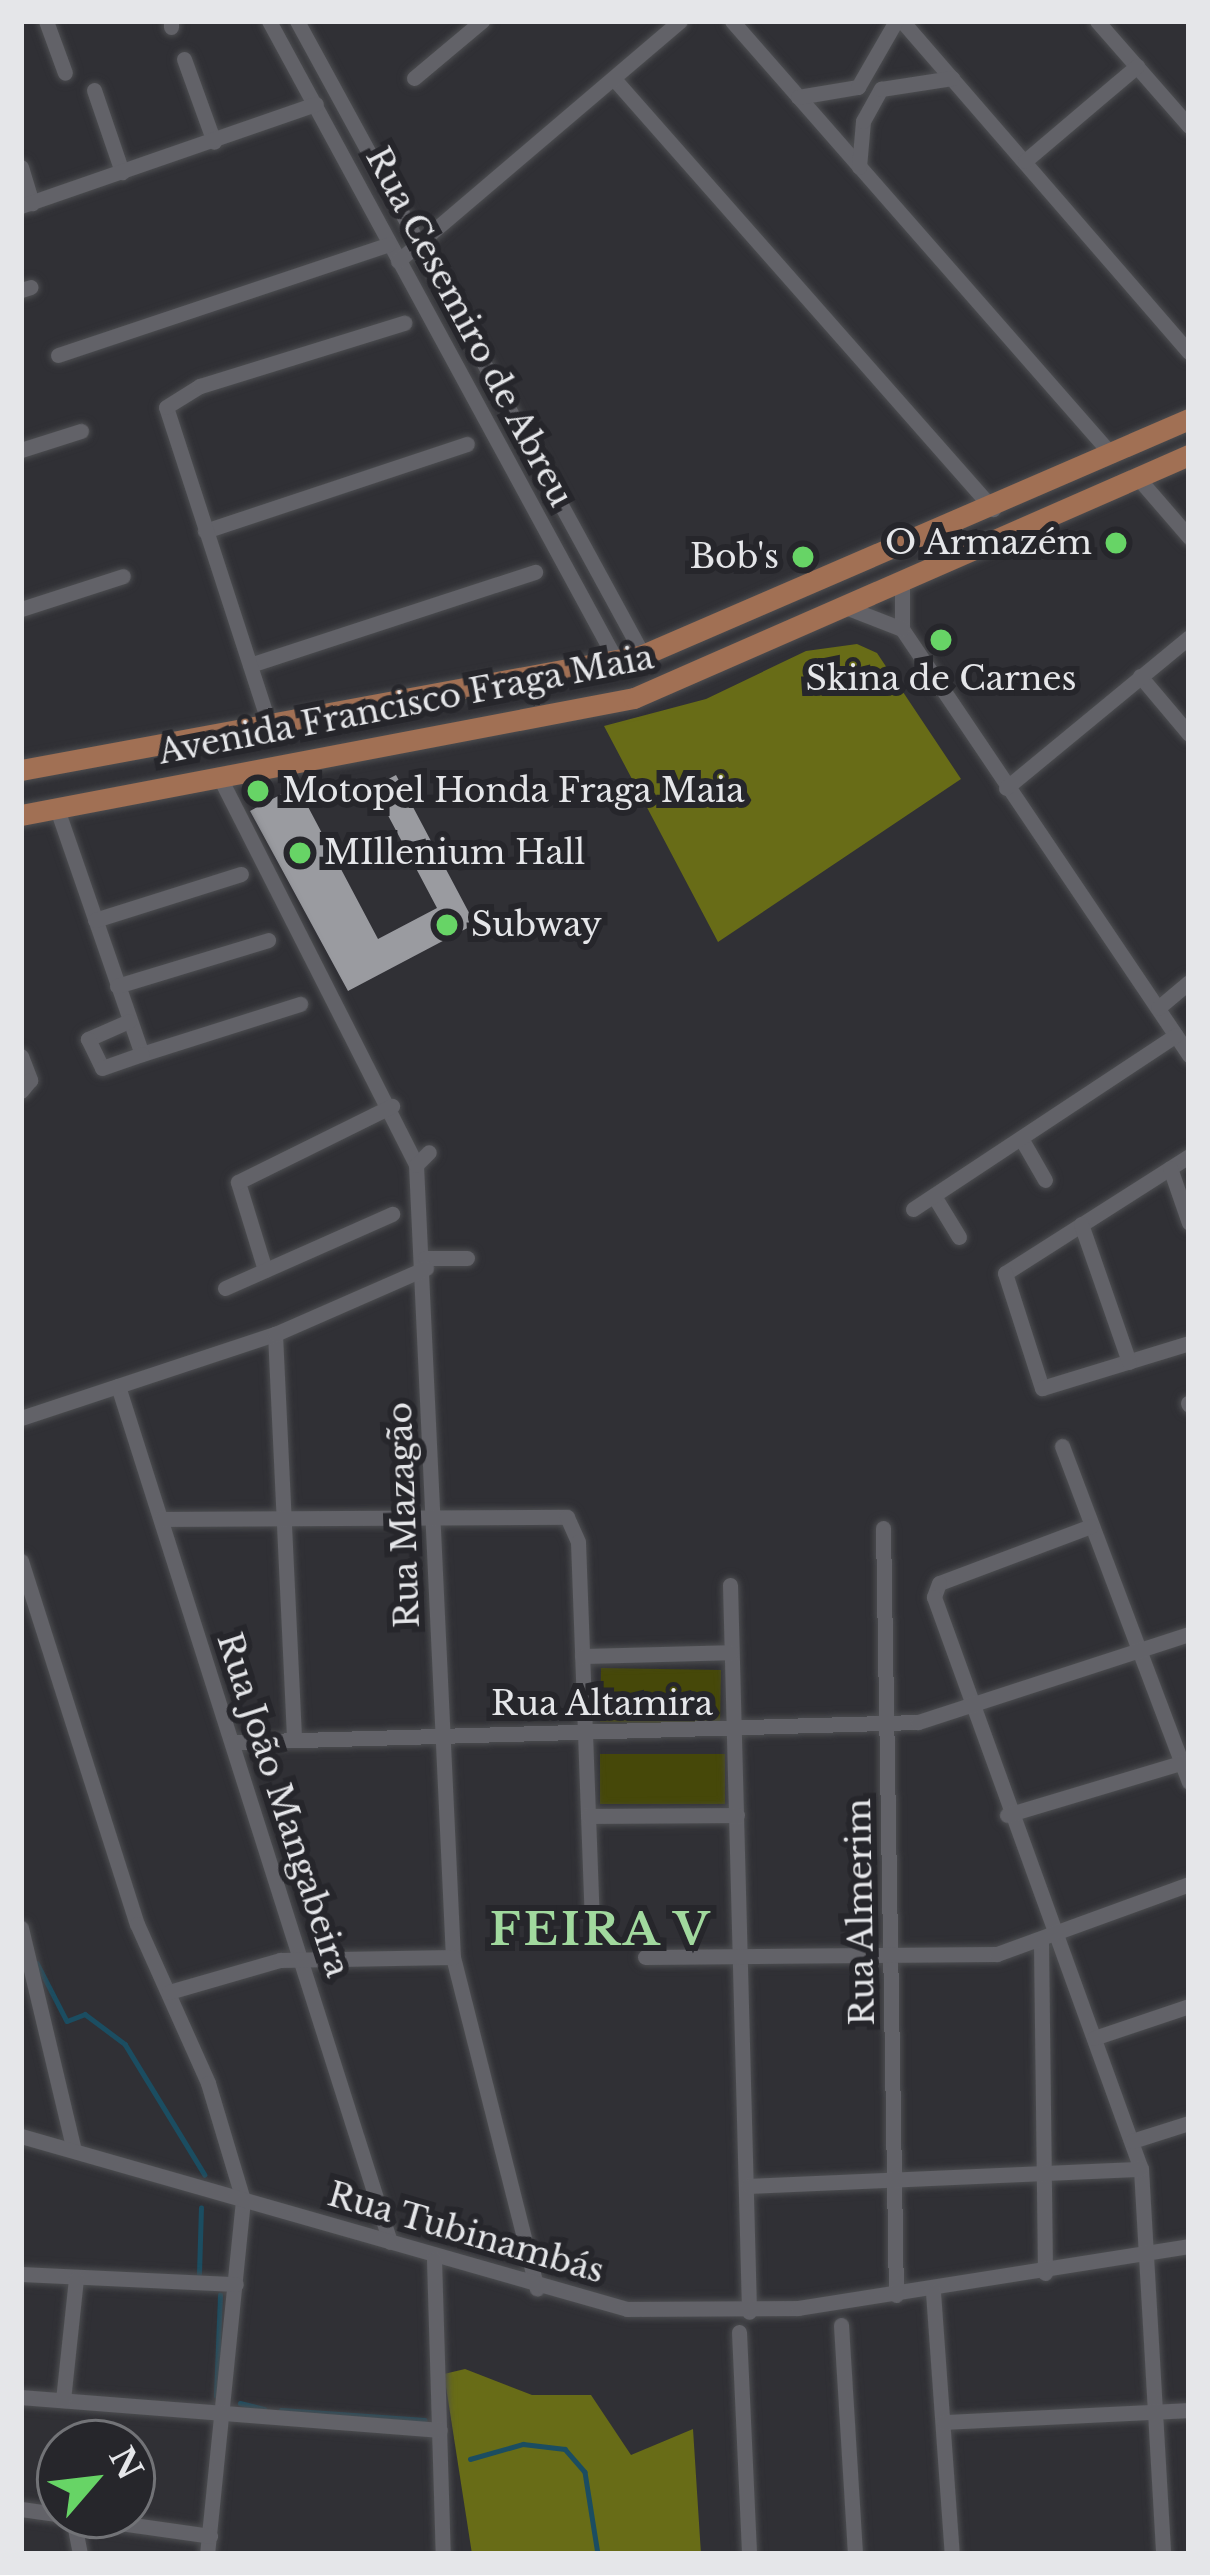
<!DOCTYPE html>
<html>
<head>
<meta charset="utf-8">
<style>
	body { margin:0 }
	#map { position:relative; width:1210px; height:2575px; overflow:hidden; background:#303035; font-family:"Libre Baskerville",serif }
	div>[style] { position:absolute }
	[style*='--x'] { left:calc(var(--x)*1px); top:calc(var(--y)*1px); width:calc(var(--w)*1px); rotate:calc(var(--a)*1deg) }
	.green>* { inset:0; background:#464809; transform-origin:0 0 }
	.forest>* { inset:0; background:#686c17 }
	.stream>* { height:4.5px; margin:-2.25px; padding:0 2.25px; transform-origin:2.25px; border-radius:2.25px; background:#1b4d61 }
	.building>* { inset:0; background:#9a9ba0 }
	.roads { filter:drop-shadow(0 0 3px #4d4e51) drop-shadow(0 0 3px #4d4e51) }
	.minor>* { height:15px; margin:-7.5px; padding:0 7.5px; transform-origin:7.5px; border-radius:7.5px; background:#626268 }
	.major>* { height:21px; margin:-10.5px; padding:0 10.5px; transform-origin:10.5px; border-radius:10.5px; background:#a17054 }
	.dots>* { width:33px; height:33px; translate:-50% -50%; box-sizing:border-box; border:6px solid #26262b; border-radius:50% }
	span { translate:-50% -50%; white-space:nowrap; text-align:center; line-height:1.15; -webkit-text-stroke:12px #26262b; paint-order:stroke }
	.street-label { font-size:33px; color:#e5e6e9 }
	.poi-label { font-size:33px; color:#e5e6e9 }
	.right { translate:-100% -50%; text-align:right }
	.left { translate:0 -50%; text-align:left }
	.district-label { font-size:45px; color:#a1d99e; font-weight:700; letter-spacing:3px }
	.frame { position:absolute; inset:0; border:24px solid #e5e6e9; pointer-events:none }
	.north { position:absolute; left:36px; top:2419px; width:120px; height:120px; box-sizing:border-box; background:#26262b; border:3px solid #727377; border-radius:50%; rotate:62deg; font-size:33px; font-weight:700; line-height:48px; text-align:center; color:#e5e6e9 }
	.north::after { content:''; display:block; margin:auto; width:42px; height:54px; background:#67d466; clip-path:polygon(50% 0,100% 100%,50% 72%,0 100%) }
</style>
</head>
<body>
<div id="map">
	<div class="green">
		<div style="left:721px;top:1670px;width:54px;height:120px;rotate:91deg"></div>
		<div style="left:600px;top:1754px;width:125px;height:50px"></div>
	</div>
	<div class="forest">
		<div style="clip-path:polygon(857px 644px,877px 653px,961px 779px,718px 942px,604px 726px,706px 699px,806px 651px)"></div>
		<div style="clip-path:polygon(465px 2369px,532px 2395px,591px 2395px,631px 2455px,693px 2429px,701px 2554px,472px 2554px,444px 2374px)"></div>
	</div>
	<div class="stream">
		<div style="--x:37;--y:1963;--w:65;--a:62.7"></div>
		<div style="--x:67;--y:2021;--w:19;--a:-21"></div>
		<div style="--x:85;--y:2014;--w:50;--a:36.9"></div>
		<div style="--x:125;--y:2044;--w:153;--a:58.6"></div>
		<div style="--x:199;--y:2274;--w:66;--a:-88.3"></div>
		<div style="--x:216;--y:2396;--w:101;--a:-87.7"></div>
		<div style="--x:240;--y:2403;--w:25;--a:14"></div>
		<div style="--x:281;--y:2410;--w:144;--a:4"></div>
		<div style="--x:470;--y:2459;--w:55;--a:-15.8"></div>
		<div style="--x:523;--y:2444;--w:42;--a:6.8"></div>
		<div style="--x:565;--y:2449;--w:30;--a:49"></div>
		<div style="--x:585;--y:2472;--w:83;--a:81"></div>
	</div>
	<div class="building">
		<div style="clip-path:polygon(396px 775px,475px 924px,348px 991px,250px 811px,297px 786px,378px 939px,437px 908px,373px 787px)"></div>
	</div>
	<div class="roads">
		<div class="minor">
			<div style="--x:46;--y:21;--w:55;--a:69.9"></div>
			<div style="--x:269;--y:21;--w:729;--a:61.5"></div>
			<div style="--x:297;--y:21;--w:722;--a:61.38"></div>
			<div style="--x:732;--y:21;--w:577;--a:48.8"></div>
			<div style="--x:902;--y:21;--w:438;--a:49.1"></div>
			<div style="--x:1097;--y:21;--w:140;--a:48.8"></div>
			<div style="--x:171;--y:27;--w:6;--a:-90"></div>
			<div style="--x:184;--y:59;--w:88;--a:70.1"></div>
			<div style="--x:414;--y:78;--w:89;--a:-40"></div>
			<div style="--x:615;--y:80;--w:572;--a:48.62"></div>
			<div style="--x:94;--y:90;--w:87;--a:71.1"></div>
			<div style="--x:798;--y:97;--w:61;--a:-9.5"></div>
			<div style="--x:858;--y:87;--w:76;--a:-60.1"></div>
			<div style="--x:1025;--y:161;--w:147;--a:-40.3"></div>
			<div style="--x:21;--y:167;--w:38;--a:73"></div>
			<div style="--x:859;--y:167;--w:46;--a:-85"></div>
			<div style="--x:863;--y:121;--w:37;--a:-61"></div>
			<div style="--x:881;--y:89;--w:72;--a:-8.8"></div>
			<div style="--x:21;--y:206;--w:312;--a:-19.1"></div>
			<div style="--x:398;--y:261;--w:370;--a:-40.4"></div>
			<div style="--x:21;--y:290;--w:10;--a:-17"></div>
			<div style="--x:58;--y:355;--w:349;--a:-18.5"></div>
			<div style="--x:21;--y:450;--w:63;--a:-17.6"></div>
			<div style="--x:1138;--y:478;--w:78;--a:49.2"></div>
			<div style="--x:205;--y:531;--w:276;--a:-18.4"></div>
			<div style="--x:902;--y:582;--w:47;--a:90"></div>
			<div style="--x:902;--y:629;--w:514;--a:56.03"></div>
			<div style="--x:848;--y:608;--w:58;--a:21.3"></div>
			<div style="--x:21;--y:609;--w:107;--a:-17.9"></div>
			<div style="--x:250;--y:665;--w:300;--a:-18.1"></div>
			<div style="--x:1140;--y:676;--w:76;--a:49.8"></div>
			<div style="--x:270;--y:727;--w:336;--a:-108"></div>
			<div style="--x:166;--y:407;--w:40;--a:-32"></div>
			<div style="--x:200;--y:386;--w:214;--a:-17.2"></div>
			<div style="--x:219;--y:776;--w:436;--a:63.1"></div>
			<div style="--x:416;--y:1165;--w:793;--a:87.33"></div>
			<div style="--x:453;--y:1957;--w:342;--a:75.8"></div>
			<div style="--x:1006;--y:788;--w:237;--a:-39.5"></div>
			<div style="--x:57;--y:809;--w:259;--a:70.9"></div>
			<div style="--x:142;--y:1054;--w:166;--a:-17.6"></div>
			<div style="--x:95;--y:920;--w:153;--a:-17.5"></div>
			<div style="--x:117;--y:986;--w:158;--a:-16.9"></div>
			<div style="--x:1158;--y:1008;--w:40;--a:-40"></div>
			<div style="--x:129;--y:1021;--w:45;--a:156.3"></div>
			<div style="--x:88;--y:1039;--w:32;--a:64"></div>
			<div style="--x:102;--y:1068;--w:42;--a:-19.3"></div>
			<div style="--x:21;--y:1056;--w:26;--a:69"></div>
			<div style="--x:30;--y:1080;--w:14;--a:129"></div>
			<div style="--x:1022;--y:1140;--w:46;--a:60.1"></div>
			<div style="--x:1189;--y:1156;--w:218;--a:147.5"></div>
			<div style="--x:1005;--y:1273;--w:121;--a:72.2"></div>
			<div style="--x:1042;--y:1388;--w:154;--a:-17"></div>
			<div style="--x:416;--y:1165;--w:18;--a:-45"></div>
			<div style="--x:1170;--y:1168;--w:58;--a:70.9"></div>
			<div style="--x:934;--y:1196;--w:48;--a:58.6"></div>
			<div style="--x:913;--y:1209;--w:315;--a:-33.5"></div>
			<div style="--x:1081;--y:1224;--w:146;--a:70.8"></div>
			<div style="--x:425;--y:1258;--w:42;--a:0"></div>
			<div style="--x:265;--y:1270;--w:92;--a:-107.1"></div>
			<div style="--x:238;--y:1182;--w:172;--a:-26.3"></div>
			<div style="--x:225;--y:1288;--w:183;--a:-23.9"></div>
			<div style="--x:275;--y:1334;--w:405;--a:87.3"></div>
			<div style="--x:118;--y:1386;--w:898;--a:72.37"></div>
			<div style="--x:1188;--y:1403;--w:2;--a:63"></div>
			<div style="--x:21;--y:1418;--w:268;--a:-18.3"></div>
			<div style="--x:275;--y:1334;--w:165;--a:-23.6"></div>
			<div style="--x:1062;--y:1446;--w:359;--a:69.3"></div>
			<div style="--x:161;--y:1519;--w:406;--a:-0.3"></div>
			<div style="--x:567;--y:1517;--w:27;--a:66"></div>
			<div style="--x:578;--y:1542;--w:373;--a:87.9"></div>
			<div style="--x:1091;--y:1526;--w:162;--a:159.4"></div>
			<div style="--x:939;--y:1583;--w:15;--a:110"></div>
			<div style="--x:934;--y:1597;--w:608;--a:70.11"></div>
			<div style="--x:1141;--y:2169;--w:386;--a:86.7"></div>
			<div style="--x:883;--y:1528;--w:767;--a:89.03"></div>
			<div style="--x:21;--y:1561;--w:381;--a:72.3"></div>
			<div style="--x:137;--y:1924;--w:174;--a:65.9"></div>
			<div style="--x:208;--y:2083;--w:122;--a:73.3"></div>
			<div style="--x:243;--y:2200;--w:356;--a:95.8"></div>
			<div style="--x:730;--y:1585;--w:727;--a:88.5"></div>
			<div style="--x:582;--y:1656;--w:149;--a:-1.5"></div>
			<div style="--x:232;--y:1742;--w:686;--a:-1.67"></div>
			<div style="--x:918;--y:1722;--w:285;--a:-18"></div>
			<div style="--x:1007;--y:1815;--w:181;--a:-16.7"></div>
			<div style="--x:588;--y:1816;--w:149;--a:-0.4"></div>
			<div style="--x:21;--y:1928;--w:224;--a:76.6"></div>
			<div style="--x:1041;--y:1943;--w:330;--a:89.3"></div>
			<div style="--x:645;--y:1957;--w:352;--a:-0.5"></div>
			<div style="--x:997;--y:1954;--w:204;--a:-20"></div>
			<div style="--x:169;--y:1992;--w:116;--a:-16.1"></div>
			<div style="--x:280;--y:1960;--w:173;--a:-1"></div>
			<div style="--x:1094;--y:2038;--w:100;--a:-18.6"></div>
			<div style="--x:21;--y:2136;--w:630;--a:15.93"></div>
			<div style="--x:627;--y:2309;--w:171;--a:-0.3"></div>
			<div style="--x:798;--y:2308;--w:396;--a:-9"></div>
			<div style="--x:1132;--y:2141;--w:60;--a:-17.5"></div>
			<div style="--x:749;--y:2186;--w:392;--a:-2.5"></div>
			<div style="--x:434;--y:2259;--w:295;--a:88.3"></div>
			<div style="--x:21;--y:2274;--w:215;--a:2.7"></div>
			<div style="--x:933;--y:2292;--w:263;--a:85.9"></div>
			<div style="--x:841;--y:2325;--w:229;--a:86.5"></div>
			<div style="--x:739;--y:2332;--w:222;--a:87.4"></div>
			<div style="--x:21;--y:2397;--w:420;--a:4.5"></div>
			<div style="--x:63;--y:2400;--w:122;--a:-83.9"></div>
			<div style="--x:944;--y:2422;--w:245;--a:-2.8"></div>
			<div style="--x:21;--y:2509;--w:191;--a:8.1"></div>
			<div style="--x:73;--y:2518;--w:37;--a:79"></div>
		</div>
		<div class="major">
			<div style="--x:21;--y:770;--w:633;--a:-10.47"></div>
			<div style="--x:643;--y:655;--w:595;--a:-23.38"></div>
			<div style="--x:21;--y:815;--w:624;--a:-10.81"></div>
			<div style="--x:634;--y:698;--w:606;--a:-23.65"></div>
		</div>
	</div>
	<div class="dots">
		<div style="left:1116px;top:543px;background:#67d466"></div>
		<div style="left:803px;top:557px;background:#67d466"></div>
		<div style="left:941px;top:640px;background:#67d466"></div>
		<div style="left:258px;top:791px;background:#67d466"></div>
		<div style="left:300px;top:853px;background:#67d466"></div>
		<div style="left:447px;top:925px;background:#67d466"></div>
	</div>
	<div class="street-label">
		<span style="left:469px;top:327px;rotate:62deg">Rua Cesemiro de Abreu</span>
		<span style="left:406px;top:705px;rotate:-11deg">Avenida Francisco Fraga Maia</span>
		<span style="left:404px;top:1515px;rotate:-92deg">Rua Mazagão</span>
		<span style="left:602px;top:1704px">Rua Altamira</span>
		<span style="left:283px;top:1805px;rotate:72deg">Rua João Mangabeira</span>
		<span style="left:861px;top:1912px;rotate:-91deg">Rua Almerim</span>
		<span style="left:466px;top:2233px;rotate:16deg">Rua Tubinambás</span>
	</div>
	<div class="poi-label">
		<span class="right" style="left:1092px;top:543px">O Armazém</span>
		<span class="right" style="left:779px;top:557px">Bob's</span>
		<span style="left:941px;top:679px">Skina de Carnes</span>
		<span class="left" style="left:282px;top:791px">Motopel Honda Fraga Maia</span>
		<span class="left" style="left:324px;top:853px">MIllenium Hall</span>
		<span class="left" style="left:471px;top:925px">Subway</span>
	</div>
	<div class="district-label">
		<span style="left:601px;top:1930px">FEIRA V</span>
	</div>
	<div class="frame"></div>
	<div class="north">N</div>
</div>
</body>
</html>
